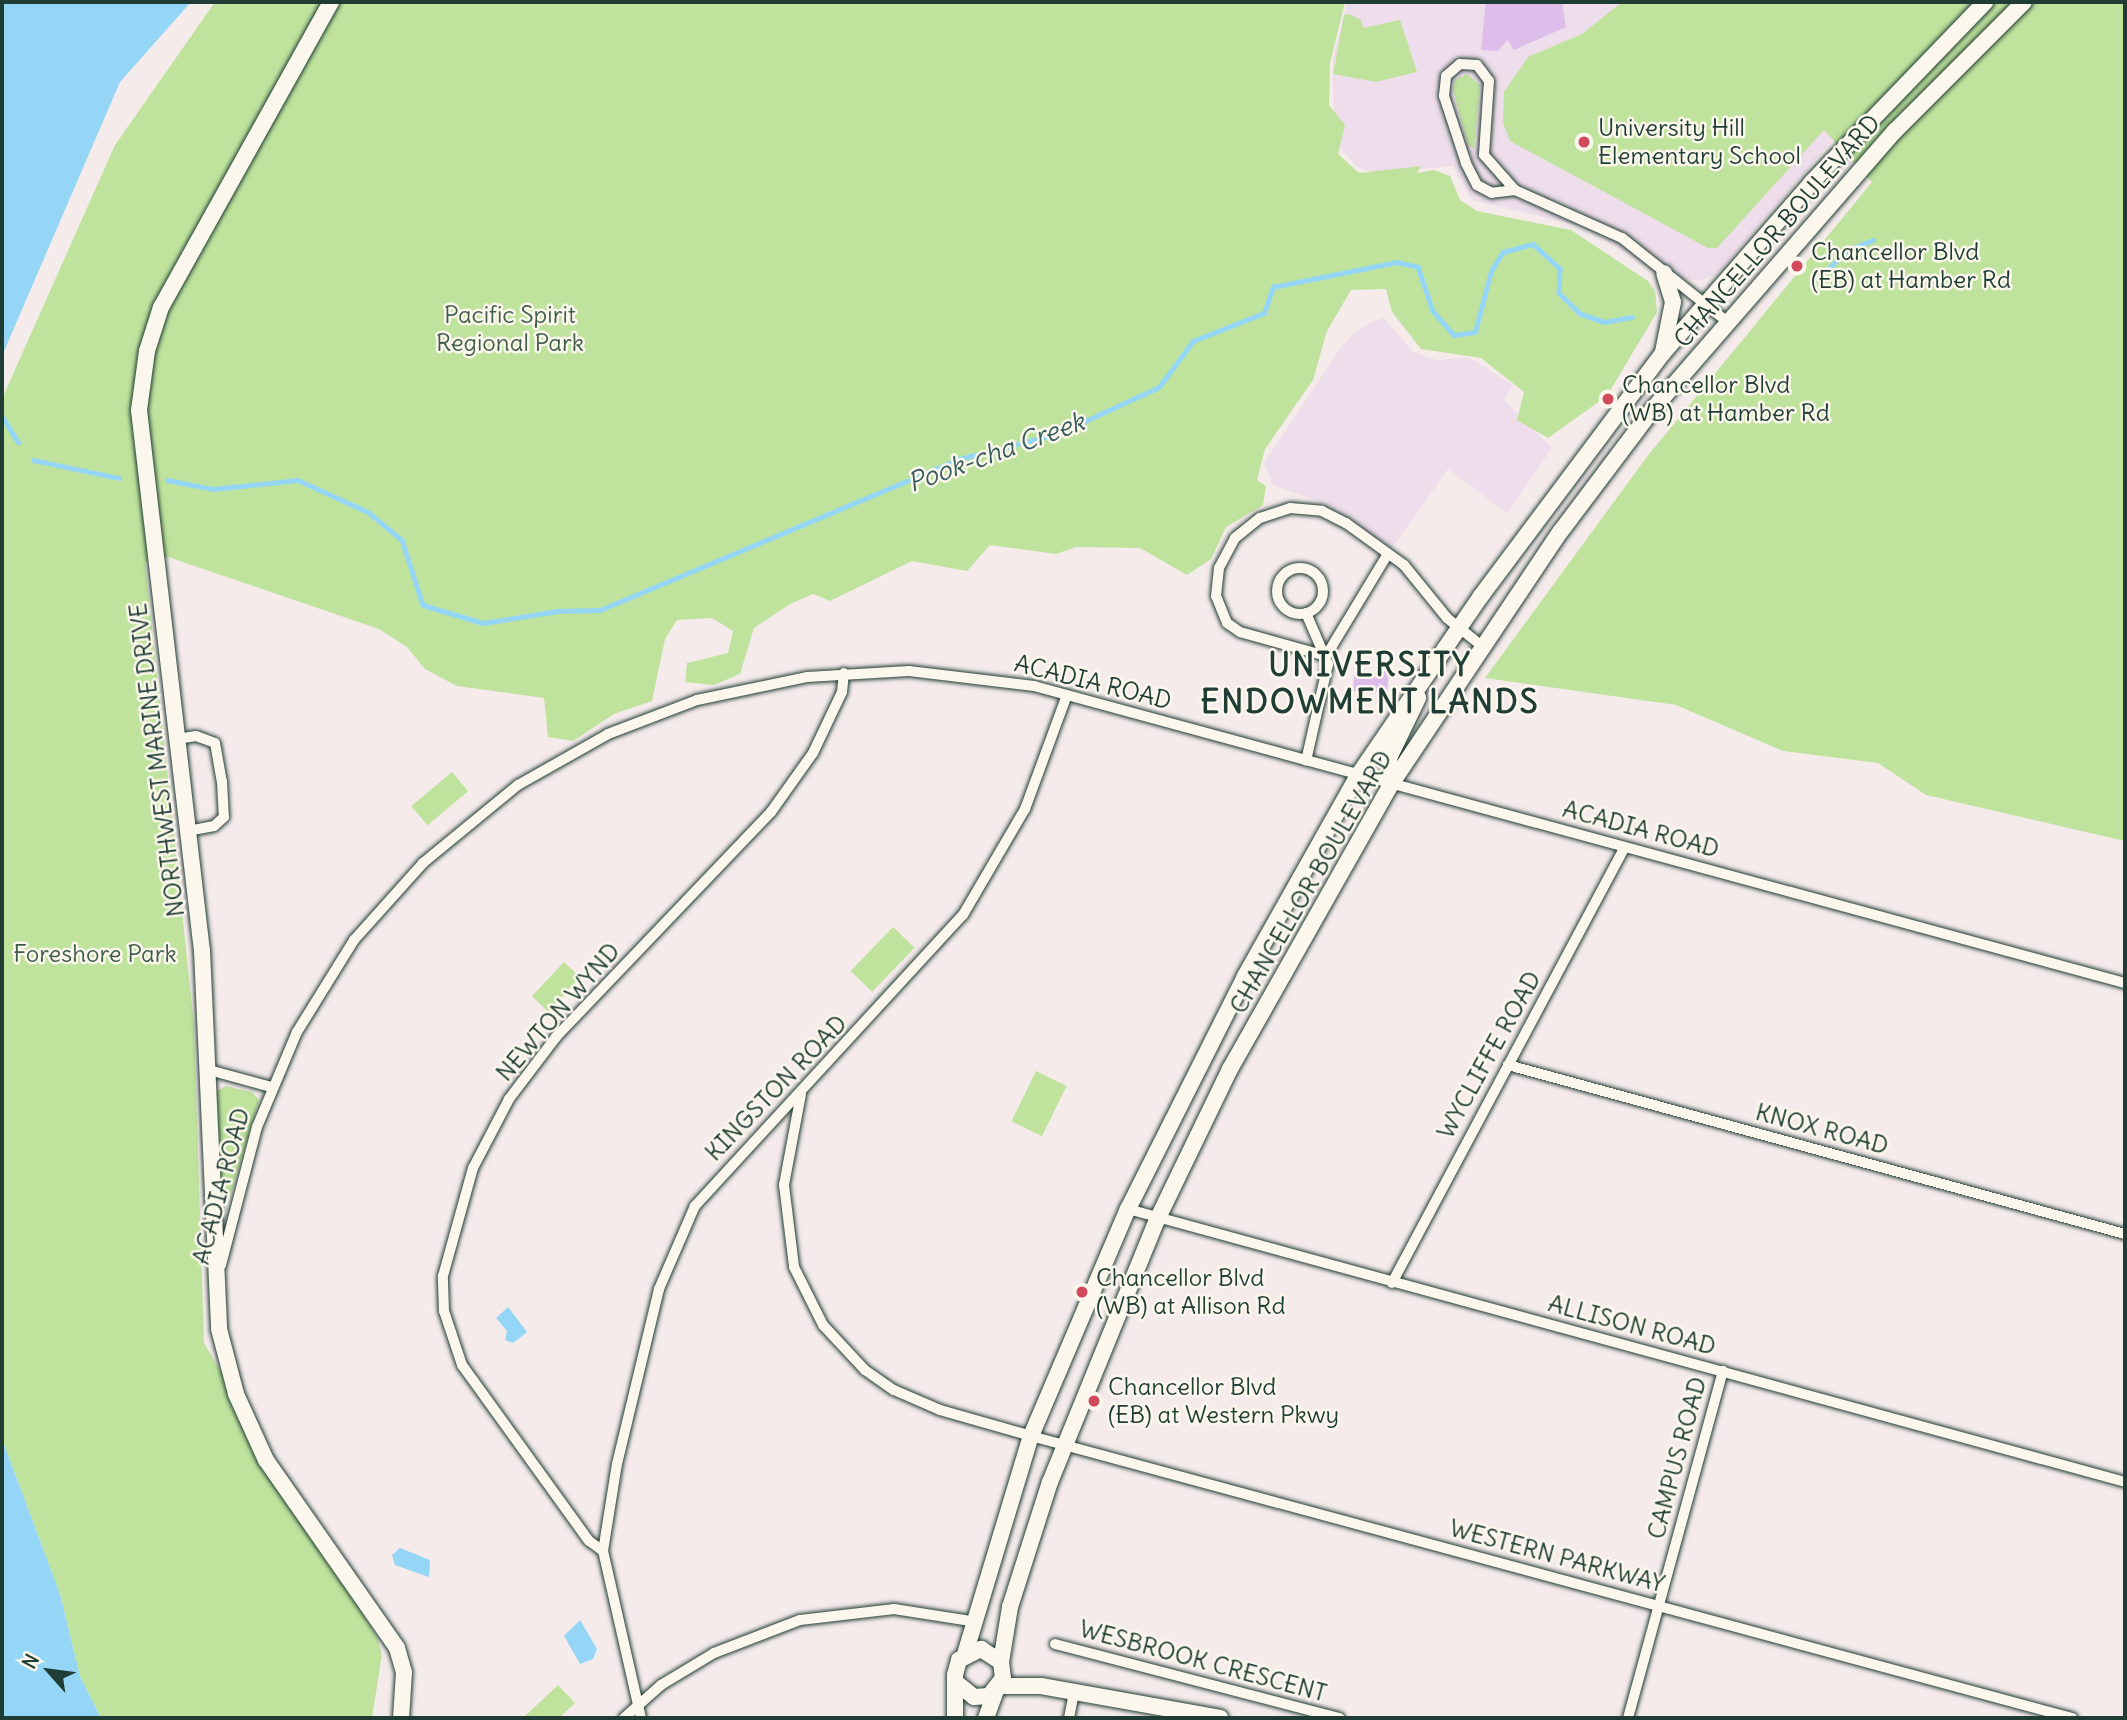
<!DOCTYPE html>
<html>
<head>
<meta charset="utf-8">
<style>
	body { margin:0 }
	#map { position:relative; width:2127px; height:1720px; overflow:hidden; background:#f5ebeb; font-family:Delius,sans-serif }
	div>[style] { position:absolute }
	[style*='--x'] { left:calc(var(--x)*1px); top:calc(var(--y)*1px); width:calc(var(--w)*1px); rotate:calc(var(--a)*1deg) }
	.built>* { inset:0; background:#eeddea }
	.green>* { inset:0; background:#bfe39d; transform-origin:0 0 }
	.water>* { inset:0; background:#95d6f7 }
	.stream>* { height:4.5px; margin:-2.25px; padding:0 2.25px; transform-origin:2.25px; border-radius:2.25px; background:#95d6f7 }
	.building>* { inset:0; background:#ddbde9 }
	.roads { filter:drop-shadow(0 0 2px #1f3d34) drop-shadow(0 0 2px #1f3d34) }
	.street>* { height:10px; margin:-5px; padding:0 5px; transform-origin:5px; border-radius:5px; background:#fbf7ec }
	.street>.ring { margin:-5px; padding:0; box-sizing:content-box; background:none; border:10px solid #fbf7ec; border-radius:50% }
	.secondary>* { height:16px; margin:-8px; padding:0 8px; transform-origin:8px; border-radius:8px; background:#fbf7ec }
	.dots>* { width:19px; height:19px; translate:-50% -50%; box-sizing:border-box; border:4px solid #fbf7ec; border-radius:50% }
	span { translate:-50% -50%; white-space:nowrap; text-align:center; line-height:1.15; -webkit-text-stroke:5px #fbf7ec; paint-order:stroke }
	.poi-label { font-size:24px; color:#1f3d34 }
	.left { translate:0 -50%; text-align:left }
	.street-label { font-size:24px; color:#1f3d34 }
	.park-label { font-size:24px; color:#3f5e49 }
	.water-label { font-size:26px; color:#375c5b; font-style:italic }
	.district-label { font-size:32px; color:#1f3d34; font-weight:700; letter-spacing:2px }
	.frame { position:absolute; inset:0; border:4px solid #1f3d34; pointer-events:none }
	.north { position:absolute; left:14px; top:1636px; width:70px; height:70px; -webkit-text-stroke:5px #fbf7ec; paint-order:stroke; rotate:298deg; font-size:19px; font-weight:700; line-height:28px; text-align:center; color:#1f3d34 }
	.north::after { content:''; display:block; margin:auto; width:24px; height:32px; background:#1f3d34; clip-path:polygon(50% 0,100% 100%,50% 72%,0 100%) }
</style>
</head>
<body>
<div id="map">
	<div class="built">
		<div style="clip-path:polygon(1347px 2px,1684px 2px,1834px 138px,1718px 273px,1701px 281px,1660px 274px,1584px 227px,1472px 200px,1453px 166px,1376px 173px,1357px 167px,1338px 146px,1333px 97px,1333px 59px)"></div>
		<div style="clip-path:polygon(1383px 317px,1413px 352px,1437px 360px,1468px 357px,1513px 385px,1504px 400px,1552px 448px,1507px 513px,1448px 469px,1386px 557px,1321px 502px,1273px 485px,1264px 463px,1341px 347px,1357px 330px)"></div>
	</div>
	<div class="green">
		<div style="clip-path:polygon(215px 2px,1345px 2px,1330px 63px,1329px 105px,1345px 125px,1338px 154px,1359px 173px,1421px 166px,1417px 173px,1434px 170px,1450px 176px,1460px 200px,1477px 211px,1571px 230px,1648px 281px,1655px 291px,1657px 312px,1607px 396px,1548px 438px,1517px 420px,1524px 392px,1481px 358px,1421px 349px,1392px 312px,1386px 289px,1351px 290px,1327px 331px,1313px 380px,1265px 449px,1257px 480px,1266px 486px,1263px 505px,1226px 527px,1211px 559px,1187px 575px,1140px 548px,1076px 547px,1056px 554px,990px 545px,967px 571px,912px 561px,830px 601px,813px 594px,790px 604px,754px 628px,740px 674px,714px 685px,685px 682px,687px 663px,728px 653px,733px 631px,712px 618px,677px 620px,665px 639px,652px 701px,614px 714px,573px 741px,548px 737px,544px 698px,457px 686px,425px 669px,407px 647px,379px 629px,168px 557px,145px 562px,194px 1025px,204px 1343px,377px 1638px,382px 1654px,372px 1718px,101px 1718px,80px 1676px,60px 1594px,2px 1439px,2px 399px,115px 145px)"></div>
		<div style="clip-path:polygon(1622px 2px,2125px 2px,2125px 841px,1926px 795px,1878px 763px,1783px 751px,1676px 705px,1485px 678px,1646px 458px,1872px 182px,1824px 130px,1717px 248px,1708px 248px,1510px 141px,1503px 123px,1504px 92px,1528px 57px,1582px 34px)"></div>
		<div style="clip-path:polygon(1349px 14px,1361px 20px,1363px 28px,1400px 20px,1417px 72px,1376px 82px,1333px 74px,1344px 15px)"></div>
		<div style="clip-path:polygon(1467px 74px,1480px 85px,1474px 149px,1468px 144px,1453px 90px,1455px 80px)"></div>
		<div style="left:452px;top:772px;width:25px;height:53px;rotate:50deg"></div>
		<div style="left:893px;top:927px;width:30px;height:61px;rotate:44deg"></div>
		<div style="left:564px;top:962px;width:22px;height:47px;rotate:43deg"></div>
		<div style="left:1036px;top:1071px;width:34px;height:56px;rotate:26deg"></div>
		<div style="clip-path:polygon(225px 1086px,252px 1092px,259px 1100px,231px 1194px,222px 1202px,216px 1092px)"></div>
		<div style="clip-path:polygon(558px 1685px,575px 1703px,559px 1718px,523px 1718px)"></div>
	</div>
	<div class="water">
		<div style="clip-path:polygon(2px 2px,191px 2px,120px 82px,2px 356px)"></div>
		<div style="clip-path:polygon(508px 1307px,527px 1332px,513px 1343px,505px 1340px,507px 1331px,496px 1318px)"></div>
		<div style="clip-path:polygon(2px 1439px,60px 1594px,80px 1676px,101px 1718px,2px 1718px)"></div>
		<div style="clip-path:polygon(400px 1548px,430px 1560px,429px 1577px,395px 1565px,392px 1555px)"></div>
		<div style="clip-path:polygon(580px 1620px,597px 1649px,593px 1659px,580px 1664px,564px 1636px)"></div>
	</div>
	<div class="stream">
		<div style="--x:1827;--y:270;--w:27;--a:-45"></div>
		<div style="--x:1846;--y:251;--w:29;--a:-22"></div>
		<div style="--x:2;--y:416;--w:31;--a:58"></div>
		<div style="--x:33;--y:460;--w:88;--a:11.8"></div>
		<div style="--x:167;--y:480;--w:47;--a:11.1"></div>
		<div style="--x:213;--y:489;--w:85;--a:-6"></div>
		<div style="--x:298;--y:480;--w:77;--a:24.6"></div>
		<div style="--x:368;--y:512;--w:44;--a:39.5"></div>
		<div style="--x:402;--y:540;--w:68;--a:72.1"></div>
		<div style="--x:423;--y:605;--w:63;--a:16.7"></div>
		<div style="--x:483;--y:623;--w:75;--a:-9.2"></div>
		<div style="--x:557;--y:611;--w:43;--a:-1.3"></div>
		<div style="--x:600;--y:610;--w:389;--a:-22.8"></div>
		<div style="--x:959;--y:459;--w:101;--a:-14.3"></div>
		<div style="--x:1057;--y:434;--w:112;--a:-24.7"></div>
		<div style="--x:1159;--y:387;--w:57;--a:-53.5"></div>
		<div style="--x:1193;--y:341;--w:76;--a:-21.5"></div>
		<div style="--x:1264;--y:313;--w:28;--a:-71"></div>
		<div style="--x:1273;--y:287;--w:126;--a:-11.4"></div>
		<div style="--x:1397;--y:262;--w:22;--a:13"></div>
		<div style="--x:1418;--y:267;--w:46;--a:71.2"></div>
		<div style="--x:1433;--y:311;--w:32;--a:49"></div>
		<div style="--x:1454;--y:335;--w:21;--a:-8"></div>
		<div style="--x:1475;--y:332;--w:63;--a:-75.3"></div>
		<div style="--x:1491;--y:271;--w:22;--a:-58"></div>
		<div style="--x:1503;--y:252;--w:31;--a:-15"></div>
		<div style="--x:1533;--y:244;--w:36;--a:42"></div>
		<div style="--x:1560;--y:268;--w:25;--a:92"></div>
		<div style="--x:1559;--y:293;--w:30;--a:44"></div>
		<div style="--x:1581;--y:314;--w:24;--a:19"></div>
		<div style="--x:1604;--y:322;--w:28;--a:-10"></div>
	</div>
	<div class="building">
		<div style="clip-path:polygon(1486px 2px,1562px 2px,1566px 27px,1514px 50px,1507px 40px,1498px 51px,1481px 50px)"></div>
		<div style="clip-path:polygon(1377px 671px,1389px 672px,1387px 693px,1353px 691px,1354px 675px,1377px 677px)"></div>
	</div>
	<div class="roads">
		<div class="street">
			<div style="--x:1515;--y:190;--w:23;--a:173"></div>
			<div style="--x:1492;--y:193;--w:17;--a:-152"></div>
			<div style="--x:1477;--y:185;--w:25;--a:-117"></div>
			<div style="--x:1466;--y:163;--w:71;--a:-108.2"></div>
			<div style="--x:1444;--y:96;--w:20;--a:-84"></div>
			<div style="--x:1446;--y:76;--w:18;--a:-41"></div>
			<div style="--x:1460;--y:64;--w:17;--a:3"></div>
			<div style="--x:1477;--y:65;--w:20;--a:53"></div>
			<div style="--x:1489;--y:81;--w:74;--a:93.9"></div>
			<div style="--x:1484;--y:155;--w:47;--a:48.5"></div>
			<div style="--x:1515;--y:190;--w:117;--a:24.2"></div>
			<div style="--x:1622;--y:238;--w:132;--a:38.5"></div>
			<div class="ring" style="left:1277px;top:568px;width:36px;height:36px"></div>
			<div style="--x:1306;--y:613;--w:56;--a:66.7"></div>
			<div style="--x:1328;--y:664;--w:99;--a:102.8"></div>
			<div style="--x:1326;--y:656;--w:89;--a:-164.4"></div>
			<div style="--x:1240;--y:632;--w:16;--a:-145"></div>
			<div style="--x:1227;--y:623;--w:29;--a:-112"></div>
			<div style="--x:1216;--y:596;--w:28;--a:-84"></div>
			<div style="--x:1219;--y:568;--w:34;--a:-62"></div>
			<div style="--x:1235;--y:538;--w:32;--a:-39"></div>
			<div style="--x:1260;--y:518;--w:32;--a:-18"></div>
			<div style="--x:1290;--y:508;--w:32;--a:5"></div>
			<div style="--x:1322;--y:511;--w:27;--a:27"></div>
			<div style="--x:1346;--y:523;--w:72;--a:35.9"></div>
			<div style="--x:1404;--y:565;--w:68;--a:50.9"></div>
			<div style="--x:1447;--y:618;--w:45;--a:38.7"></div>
			<div style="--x:1326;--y:656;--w:116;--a:-58.8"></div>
			<div style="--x:177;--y:739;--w:19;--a:-9"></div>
			<div style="--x:196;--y:736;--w:20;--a:20"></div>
			<div style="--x:215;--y:743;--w:39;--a:80"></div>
			<div style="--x:222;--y:781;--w:36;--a:87"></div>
			<div style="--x:224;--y:817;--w:13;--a:138"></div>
			<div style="--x:214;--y:826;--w:26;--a:169"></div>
			<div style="--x:1508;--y:1065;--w:640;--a:15.32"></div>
			<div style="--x:209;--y:1070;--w:64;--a:15.3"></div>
			<div style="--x:801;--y:1094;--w:93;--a:100.6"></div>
			<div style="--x:784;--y:1185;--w:83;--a:83"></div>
			<div style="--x:794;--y:1267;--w:65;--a:63.4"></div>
			<div style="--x:823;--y:1325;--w:62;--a:47"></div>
			<div style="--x:865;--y:1370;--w:35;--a:35"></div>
			<div style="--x:894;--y:1390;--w:50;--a:23.5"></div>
			<div style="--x:940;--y:1410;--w:95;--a:15.9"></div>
			<div style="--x:1031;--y:1436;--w:1079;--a:15.16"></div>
			<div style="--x:1128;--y:1209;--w:1034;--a:15.31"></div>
			<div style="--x:221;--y:1265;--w:143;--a:-75.4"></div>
			<div style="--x:257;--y:1127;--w:103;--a:-67.2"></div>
			<div style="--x:297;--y:1032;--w:108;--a:-58.2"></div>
			<div style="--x:354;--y:940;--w:103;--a:-48.1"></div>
			<div style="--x:423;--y:863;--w:123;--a:-39.4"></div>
			<div style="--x:518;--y:785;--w:103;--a:-29.5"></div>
			<div style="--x:608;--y:734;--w:95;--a:-20.9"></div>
			<div style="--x:697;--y:700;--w:112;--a:-11.8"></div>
			<div style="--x:807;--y:677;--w:102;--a:-3.4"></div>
			<div style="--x:909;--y:671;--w:126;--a:6.8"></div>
			<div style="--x:1034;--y:686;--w:1131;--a:15.23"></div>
			<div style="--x:1392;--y:1283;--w:494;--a:-61.9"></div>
			<div style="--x:603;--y:1551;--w:88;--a:-80.9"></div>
			<div style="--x:617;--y:1464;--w:180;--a:-76.5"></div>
			<div style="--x:659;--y:1289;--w:90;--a:-66.6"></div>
			<div style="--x:695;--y:1206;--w:396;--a:-47.4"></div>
			<div style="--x:963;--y:915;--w:123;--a:-59.7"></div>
			<div style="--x:1025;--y:809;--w:121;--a:-69.8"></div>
			<div style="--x:1055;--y:1644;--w:294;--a:14.6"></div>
			<div style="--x:624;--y:1718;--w:50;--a:-41.7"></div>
			<div style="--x:661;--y:1685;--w:62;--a:-31.1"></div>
			<div style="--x:714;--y:1653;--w:92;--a:-21"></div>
			<div style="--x:800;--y:1620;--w:95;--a:-6.7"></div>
			<div style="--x:894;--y:1609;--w:84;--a:8.9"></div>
			<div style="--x:641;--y:1718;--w:171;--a:-102.8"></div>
			<div style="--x:603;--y:1551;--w:17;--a:-144"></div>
			<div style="--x:589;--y:1541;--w:217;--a:-125.8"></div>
			<div style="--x:462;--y:1365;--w:57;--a:-108.4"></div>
			<div style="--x:444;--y:1311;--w:35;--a:-92"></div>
			<div style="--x:443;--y:1276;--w:112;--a:-74.5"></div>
			<div style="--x:473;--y:1168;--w:78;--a:-62.4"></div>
			<div style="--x:509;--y:1099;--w:78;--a:-52.8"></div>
			<div style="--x:556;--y:1037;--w:311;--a:-46.3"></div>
			<div style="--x:771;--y:812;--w:72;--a:-54.6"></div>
			<div style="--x:813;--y:753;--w:68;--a:-64.6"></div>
			<div style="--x:842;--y:692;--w:19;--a:-84"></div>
			<div style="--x:1069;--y:1718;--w:26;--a:-79"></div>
			<div style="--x:1628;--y:1718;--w:360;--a:-74.7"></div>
		</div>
		<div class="secondary">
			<div style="--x:331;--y:2;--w:349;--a:119.1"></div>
			<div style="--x:161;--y:307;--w:46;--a:107.7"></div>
			<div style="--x:147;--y:351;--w:60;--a:97.7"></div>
			<div style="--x:139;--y:410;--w:545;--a:83.36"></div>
			<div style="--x:202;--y:951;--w:378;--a:87.4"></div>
			<div style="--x:219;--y:1329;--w:67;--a:75.3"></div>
			<div style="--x:236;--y:1394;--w:72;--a:65.6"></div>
			<div style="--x:266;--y:1460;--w:229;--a:55.1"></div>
			<div style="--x:397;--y:1648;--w:25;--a:74"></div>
			<div style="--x:404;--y:1672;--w:46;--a:93.7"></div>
			<div style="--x:1663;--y:352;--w:51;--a:-78.7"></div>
			<div style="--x:1673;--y:302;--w:30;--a:-107"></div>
			<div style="--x:1392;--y:783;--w:25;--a:-97"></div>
			<div style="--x:1389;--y:758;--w:67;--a:-64.2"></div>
			<div style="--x:965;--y:1654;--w:228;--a:-73.2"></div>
			<div style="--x:1031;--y:1436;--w:247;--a:-66.9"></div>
			<div style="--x:1128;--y:1209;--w:261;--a:-63.3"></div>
			<div style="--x:1245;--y:976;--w:232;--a:-60.6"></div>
			<div style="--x:1359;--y:774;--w:216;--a:-55.6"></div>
			<div style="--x:1481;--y:596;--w:304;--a:-53.2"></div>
			<div style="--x:1663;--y:353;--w:227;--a:-48.9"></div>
			<div style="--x:1812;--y:182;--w:250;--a:-46.1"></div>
			<div style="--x:1001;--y:1662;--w:56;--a:-80.7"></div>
			<div style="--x:1010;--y:1607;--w:131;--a:-72.3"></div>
			<div style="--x:1050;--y:1482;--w:283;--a:-67.8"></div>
			<div style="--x:1157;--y:1220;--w:168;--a:-64.2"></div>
			<div style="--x:1230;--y:1069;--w:329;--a:-60.5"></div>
			<div style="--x:1392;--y:783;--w:303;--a:-56.2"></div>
			<div style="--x:1561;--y:531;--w:153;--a:-53"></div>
			<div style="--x:1653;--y:409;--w:369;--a:-49"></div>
			<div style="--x:1895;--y:131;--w:182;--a:-45"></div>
			<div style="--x:1000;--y:1686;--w:41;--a:0"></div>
			<div style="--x:1041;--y:1686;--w:182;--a:10.1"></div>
			<div style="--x:955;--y:1718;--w:43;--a:-90"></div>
			<div style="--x:955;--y:1675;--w:16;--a:-75"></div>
			<div style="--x:959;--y:1660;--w:25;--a:-27"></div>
			<div style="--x:981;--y:1649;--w:24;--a:33"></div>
			<div style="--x:1001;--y:1662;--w:16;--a:83"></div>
			<div style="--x:1003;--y:1678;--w:23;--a:128"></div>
			<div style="--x:989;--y:1696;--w:15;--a:176"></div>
			<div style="--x:974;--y:1697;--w:22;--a:-141"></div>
			<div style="--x:986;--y:1718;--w:29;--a:-70"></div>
		</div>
	</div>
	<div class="dots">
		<div style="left:1584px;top:142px;background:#d1495b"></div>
		<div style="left:1797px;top:266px;background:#d1495b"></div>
		<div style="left:1608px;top:399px;background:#d1495b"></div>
		<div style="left:1082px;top:1292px;background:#d1495b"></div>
		<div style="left:1094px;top:1401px;background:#d1495b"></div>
	</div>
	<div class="poi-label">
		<span class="left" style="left:1598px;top:142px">University Hill<br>Elementary School</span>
		<span class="left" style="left:1811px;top:266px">Chancellor Blvd<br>(EB) at Hamber Rd</span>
		<span class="left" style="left:1622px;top:399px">Chancellor Blvd<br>(WB) at Hamber Rd</span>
		<span class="left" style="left:1096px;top:1292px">Chancellor Blvd<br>(WB) at Allison Rd</span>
		<span class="left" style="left:1108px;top:1401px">Chancellor Blvd<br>(EB) at Western Pkwy</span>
	</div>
	<div class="street-label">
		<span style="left:1777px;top:231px;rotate:-49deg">CHANCELLOR BOULEVARD</span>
		<span style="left:1093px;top:682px;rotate:14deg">ACADIA ROAD</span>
		<span style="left:157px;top:760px;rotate:-97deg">NORTHWEST MARINE DRIVE</span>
		<span style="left:1641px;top:829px;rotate:15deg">ACADIA ROAD</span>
		<span style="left:1311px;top:882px;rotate:-60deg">CHANCELLOR BOULEVARD</span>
		<span style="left:558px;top:1012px;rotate:-49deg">NEWTON WYND</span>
		<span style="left:1489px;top:1055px;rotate:-61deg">WYCLIFFE ROAD</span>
		<span style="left:776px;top:1088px;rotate:-46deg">KINGSTON ROAD</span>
		<span style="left:1822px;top:1129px;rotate:15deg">KNOX ROAD</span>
		<span style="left:221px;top:1186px;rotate:-75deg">ACADIA ROAD</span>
		<span style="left:1632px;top:1325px;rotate:15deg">ALLISON ROAD</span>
		<span style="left:1677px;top:1458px;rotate:-75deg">CAMPUS ROAD</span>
		<span style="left:1557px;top:1556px;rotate:15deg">WESTERN PARKWAY</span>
		<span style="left:1203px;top:1661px;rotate:15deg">WESBROOK CRESCENT</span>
	</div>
	<div class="park-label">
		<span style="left:510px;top:329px">Pacific Spirit<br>Regional Park</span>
		<span style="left:95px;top:954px">Foreshore Park</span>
	</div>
	<div class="water-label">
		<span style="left:996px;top:452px;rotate:-20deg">Pook-cha Creek</span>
	</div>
	<div class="district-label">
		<span style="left:1370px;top:684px">UNIVERSITY<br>ENDOWMENT LANDS</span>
	</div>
	<div class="frame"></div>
	<div class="north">N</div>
</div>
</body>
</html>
